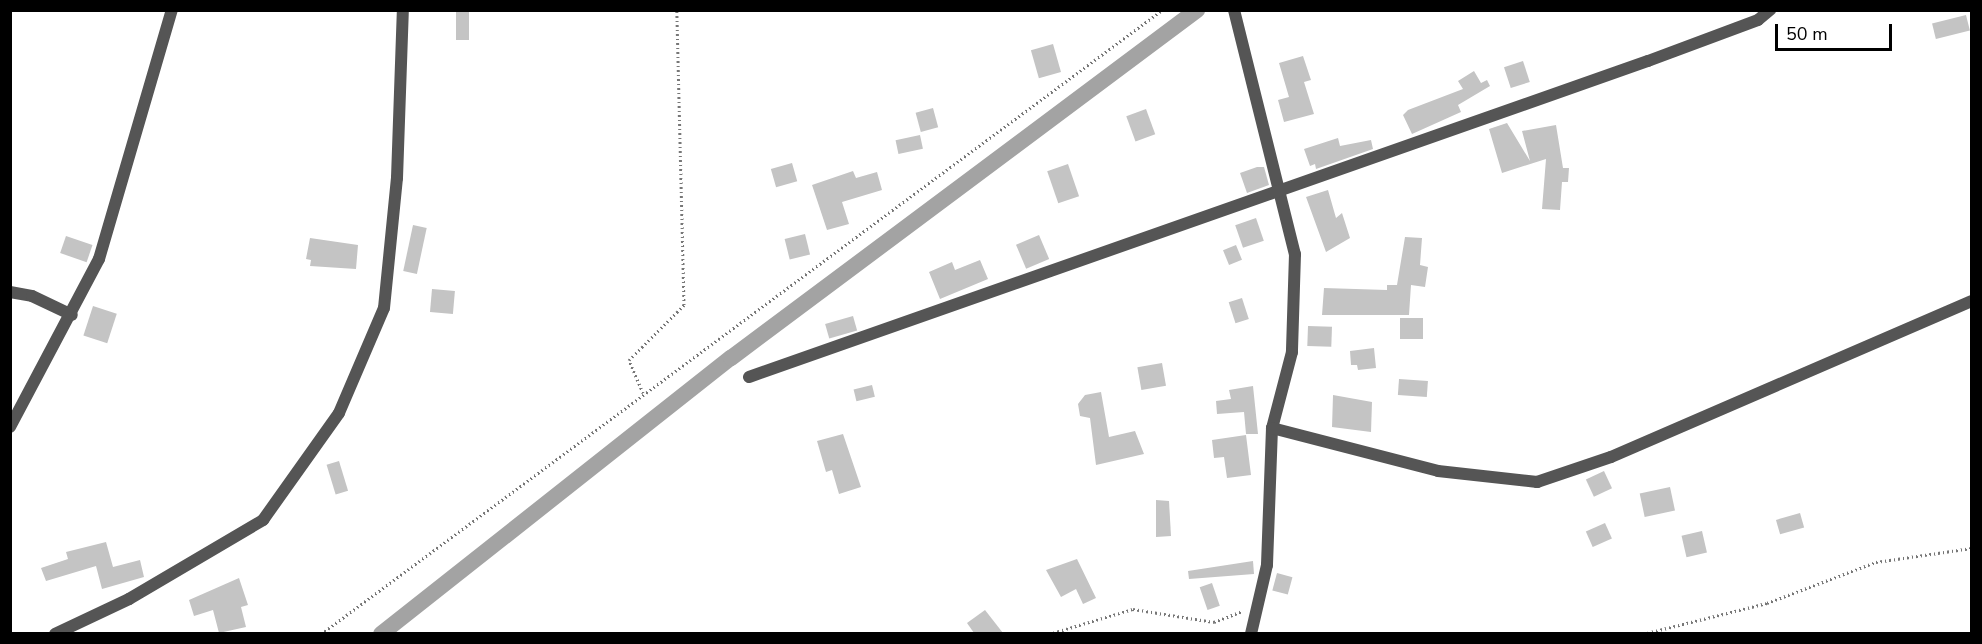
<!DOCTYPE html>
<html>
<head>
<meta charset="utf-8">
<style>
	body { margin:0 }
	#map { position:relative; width:1982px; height:644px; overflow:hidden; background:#fff; font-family:"Nunito Sans",sans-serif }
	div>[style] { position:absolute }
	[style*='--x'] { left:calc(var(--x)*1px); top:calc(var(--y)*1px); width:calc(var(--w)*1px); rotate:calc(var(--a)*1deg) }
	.canal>* { height:16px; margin:-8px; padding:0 8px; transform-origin:8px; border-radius:8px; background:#a3a3a3 }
	.building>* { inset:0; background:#c4c4c4; transform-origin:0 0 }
	.path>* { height:3px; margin-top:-1.5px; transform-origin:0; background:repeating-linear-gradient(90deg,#777 0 1.5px,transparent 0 4.5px) }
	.street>* { height:12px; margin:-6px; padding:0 6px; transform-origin:6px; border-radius:6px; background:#555 }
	span { translate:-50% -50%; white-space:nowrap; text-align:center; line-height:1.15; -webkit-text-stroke:4.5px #fff; paint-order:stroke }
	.frame { position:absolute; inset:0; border:12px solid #000; pointer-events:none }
	.scale { position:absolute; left:1775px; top:24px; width:117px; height:27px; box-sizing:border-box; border:3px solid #000; border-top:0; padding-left:8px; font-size:18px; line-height:21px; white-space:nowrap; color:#000; -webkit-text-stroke:4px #fff; paint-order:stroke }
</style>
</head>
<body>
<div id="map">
	<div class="canal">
		<div style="--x:381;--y:634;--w:446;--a:-38.3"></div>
		<div style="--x:731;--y:358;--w:582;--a:-36.75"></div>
	</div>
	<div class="building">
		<div style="left:456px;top:10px;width:13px;height:30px"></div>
		<div style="left:1966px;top:15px;width:16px;height:35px;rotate:76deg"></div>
		<div style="left:1053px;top:44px;width:29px;height:23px;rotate:74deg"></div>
		<div style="clip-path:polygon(1303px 56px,1311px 80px,1304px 82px,1314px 114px,1284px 122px,1278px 100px,1289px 97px,1279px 63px)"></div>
		<div style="left:1523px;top:61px;width:22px;height:20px;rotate:72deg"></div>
		<div style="clip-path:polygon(1474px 71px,1481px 83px,1487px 80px,1490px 86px,1458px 105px,1461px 112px,1412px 134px,1403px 115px,1408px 110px,1463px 89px,1458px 81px)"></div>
		<div style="left:933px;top:108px;width:20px;height:18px;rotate:75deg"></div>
		<div style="left:1146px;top:109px;width:27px;height:21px;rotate:70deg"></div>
		<div style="clip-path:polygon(1507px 123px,1530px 161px,1522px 131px,1556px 125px,1563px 168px,1569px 168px,1568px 182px,1562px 182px,1560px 210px,1542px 209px,1546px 159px,1502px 173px,1489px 129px)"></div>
		<div style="left:920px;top:135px;width:14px;height:25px;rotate:78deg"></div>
		<div style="clip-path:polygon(1338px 138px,1340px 146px,1371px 140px,1373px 149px,1316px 169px,1315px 164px,1310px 166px,1304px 149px)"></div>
		<div style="left:792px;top:163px;width:19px;height:22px;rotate:74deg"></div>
		<div style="left:1068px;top:164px;width:34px;height:22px;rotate:71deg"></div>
		<div style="clip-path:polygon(1257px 167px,1264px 167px,1269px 185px,1247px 193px,1240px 173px)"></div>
		<div style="clip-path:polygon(853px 171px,856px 178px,877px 172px,882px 190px,842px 202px,849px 224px,827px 230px,812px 185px)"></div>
		<div style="clip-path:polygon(1328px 190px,1336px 218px,1342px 213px,1350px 238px,1326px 252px,1306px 197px)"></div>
		<div style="left:1256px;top:218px;width:24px;height:22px;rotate:71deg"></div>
		<div style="left:413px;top:225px;width:14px;height:47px;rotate:12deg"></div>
		<div style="left:805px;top:234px;width:21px;height:21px;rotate:76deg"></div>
		<div style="left:1039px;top:235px;width:26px;height:25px;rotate:67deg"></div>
		<div style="left:66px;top:236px;width:28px;height:18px;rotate:19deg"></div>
		<div style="clip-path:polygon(1405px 237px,1422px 238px,1420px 265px,1428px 267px,1425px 287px,1411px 285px,1409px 315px,1322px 315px,1324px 288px,1387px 290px,1387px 285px,1397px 285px)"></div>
		<div style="clip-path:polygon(310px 238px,358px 245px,356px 269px,310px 266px,311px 260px,306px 259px)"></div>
		<div style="left:1236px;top:245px;width:16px;height:14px;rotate:68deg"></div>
		<div style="clip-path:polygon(980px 260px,988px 279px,940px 299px,929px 272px,952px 262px,955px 270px)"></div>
		<div style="left:432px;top:289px;width:23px;height:23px;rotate:5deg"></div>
		<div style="left:1242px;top:298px;width:22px;height:14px;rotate:72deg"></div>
		<div style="left:93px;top:306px;width:25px;height:31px;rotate:18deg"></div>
		<div style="left:853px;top:316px;width:15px;height:29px;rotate:74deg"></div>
		<div style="left:1400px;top:318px;width:23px;height:21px"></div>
		<div style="left:1308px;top:326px;width:24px;height:20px;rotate:2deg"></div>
		<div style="clip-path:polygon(1374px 348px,1376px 368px,1358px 370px,1357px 365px,1351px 365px,1350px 351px)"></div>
		<div style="left:1162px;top:363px;width:23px;height:25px;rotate:80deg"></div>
		<div style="left:1399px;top:379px;width:29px;height:16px;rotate:4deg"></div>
		<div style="left:872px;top:385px;width:12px;height:19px;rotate:76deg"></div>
		<div style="clip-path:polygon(1253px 386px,1258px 434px,1246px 434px,1244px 412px,1217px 414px,1216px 401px,1231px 399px,1229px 390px)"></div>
		<div style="clip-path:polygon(1101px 392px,1109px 437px,1135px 431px,1144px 454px,1096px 465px,1090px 418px,1080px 416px,1078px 404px,1085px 395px)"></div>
		<div style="clip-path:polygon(1333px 395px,1372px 402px,1371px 432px,1332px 427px)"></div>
		<div style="clip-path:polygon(843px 434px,861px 487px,839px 494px,832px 470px,826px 472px,817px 441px)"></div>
		<div style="clip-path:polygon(1246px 435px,1251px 475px,1227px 478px,1224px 457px,1214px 458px,1212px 440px)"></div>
		<div style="left:339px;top:461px;width:31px;height:13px;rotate:73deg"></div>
		<div style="left:1604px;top:471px;width:19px;height:20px;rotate:65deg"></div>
		<div style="left:1670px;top:487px;width:24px;height:31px;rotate:78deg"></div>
		<div style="clip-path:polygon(1156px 500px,1169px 501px,1171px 536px,1156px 537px)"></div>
		<div style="left:1800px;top:513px;width:15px;height:25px;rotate:74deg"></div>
		<div style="left:1605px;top:523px;width:17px;height:21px;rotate:66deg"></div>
		<div style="left:1702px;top:531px;width:22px;height:21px;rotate:77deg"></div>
		<div style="clip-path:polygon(106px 542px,113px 567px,140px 560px,144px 577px,102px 589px,96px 566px,46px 581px,41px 568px,68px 559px,66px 552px)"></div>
		<div style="clip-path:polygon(1077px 559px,1096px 598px,1083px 604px,1076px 589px,1061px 597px,1046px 570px)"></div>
		<div style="clip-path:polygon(1253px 561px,1254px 574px,1189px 579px,1188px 571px)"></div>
		<div style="left:1277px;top:573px;width:16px;height:18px;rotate:15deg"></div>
		<div style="clip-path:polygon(239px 578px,248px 605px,241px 607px,246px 627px,219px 633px,213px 610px,194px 616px,189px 600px)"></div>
		<div style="left:1212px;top:583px;width:24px;height:13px;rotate:71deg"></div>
		<div style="clip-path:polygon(985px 610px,1003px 633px,974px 633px,967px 623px)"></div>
	</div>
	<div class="path">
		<div style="--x:643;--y:393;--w:36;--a:-113"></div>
		<div style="--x:629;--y:360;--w:78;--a:-45"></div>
		<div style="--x:684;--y:305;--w:295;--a:-91.4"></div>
		<div style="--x:321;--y:634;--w:1047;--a:-36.57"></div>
		<div style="--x:1049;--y:634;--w:88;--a:-16.6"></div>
		<div style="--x:1133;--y:609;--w:82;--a:9.1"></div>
		<div style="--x:1214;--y:622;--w:30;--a:-21"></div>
		<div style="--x:1643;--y:634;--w:128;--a:-14"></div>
		<div style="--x:1767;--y:603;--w:116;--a:-20.6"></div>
		<div style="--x:1876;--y:562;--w:97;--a:-8.3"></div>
	</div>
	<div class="street">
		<div style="--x:1234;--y:10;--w:252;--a:76"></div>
		<div style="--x:1295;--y:254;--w:98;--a:91.8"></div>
		<div style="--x:1292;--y:352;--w:79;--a:104.7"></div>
		<div style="--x:1272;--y:428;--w:137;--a:92.1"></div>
		<div style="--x:1267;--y:565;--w:71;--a:103.1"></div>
		<div style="--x:10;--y:292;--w:22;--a:10"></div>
		<div style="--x:32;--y:296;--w:44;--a:25.4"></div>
		<div style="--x:749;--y:377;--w:953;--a:-19.37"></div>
		<div style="--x:1648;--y:61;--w:117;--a:-20.4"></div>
		<div style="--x:1758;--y:20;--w:16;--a:-40"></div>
		<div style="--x:10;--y:427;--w:190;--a:-62.1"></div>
		<div style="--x:99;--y:259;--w:259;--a:-73.7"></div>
		<div style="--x:1272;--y:428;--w:171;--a:14.5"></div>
		<div style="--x:1438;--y:471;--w:100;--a:6.3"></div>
		<div style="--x:1537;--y:482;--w:78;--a:-18.7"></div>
		<div style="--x:1611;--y:457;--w:393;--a:-23.4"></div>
		<div style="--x:55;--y:634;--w:82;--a:-25.3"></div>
		<div style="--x:129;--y:599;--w:156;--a:-30.5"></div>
		<div style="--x:263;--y:520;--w:131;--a:-54.6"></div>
		<div style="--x:339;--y:413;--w:114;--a:-66.8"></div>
		<div style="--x:384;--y:308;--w:131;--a:-84.3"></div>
		<div style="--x:397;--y:178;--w:168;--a:-88"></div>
	</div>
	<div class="frame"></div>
	<div class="scale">50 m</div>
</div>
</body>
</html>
